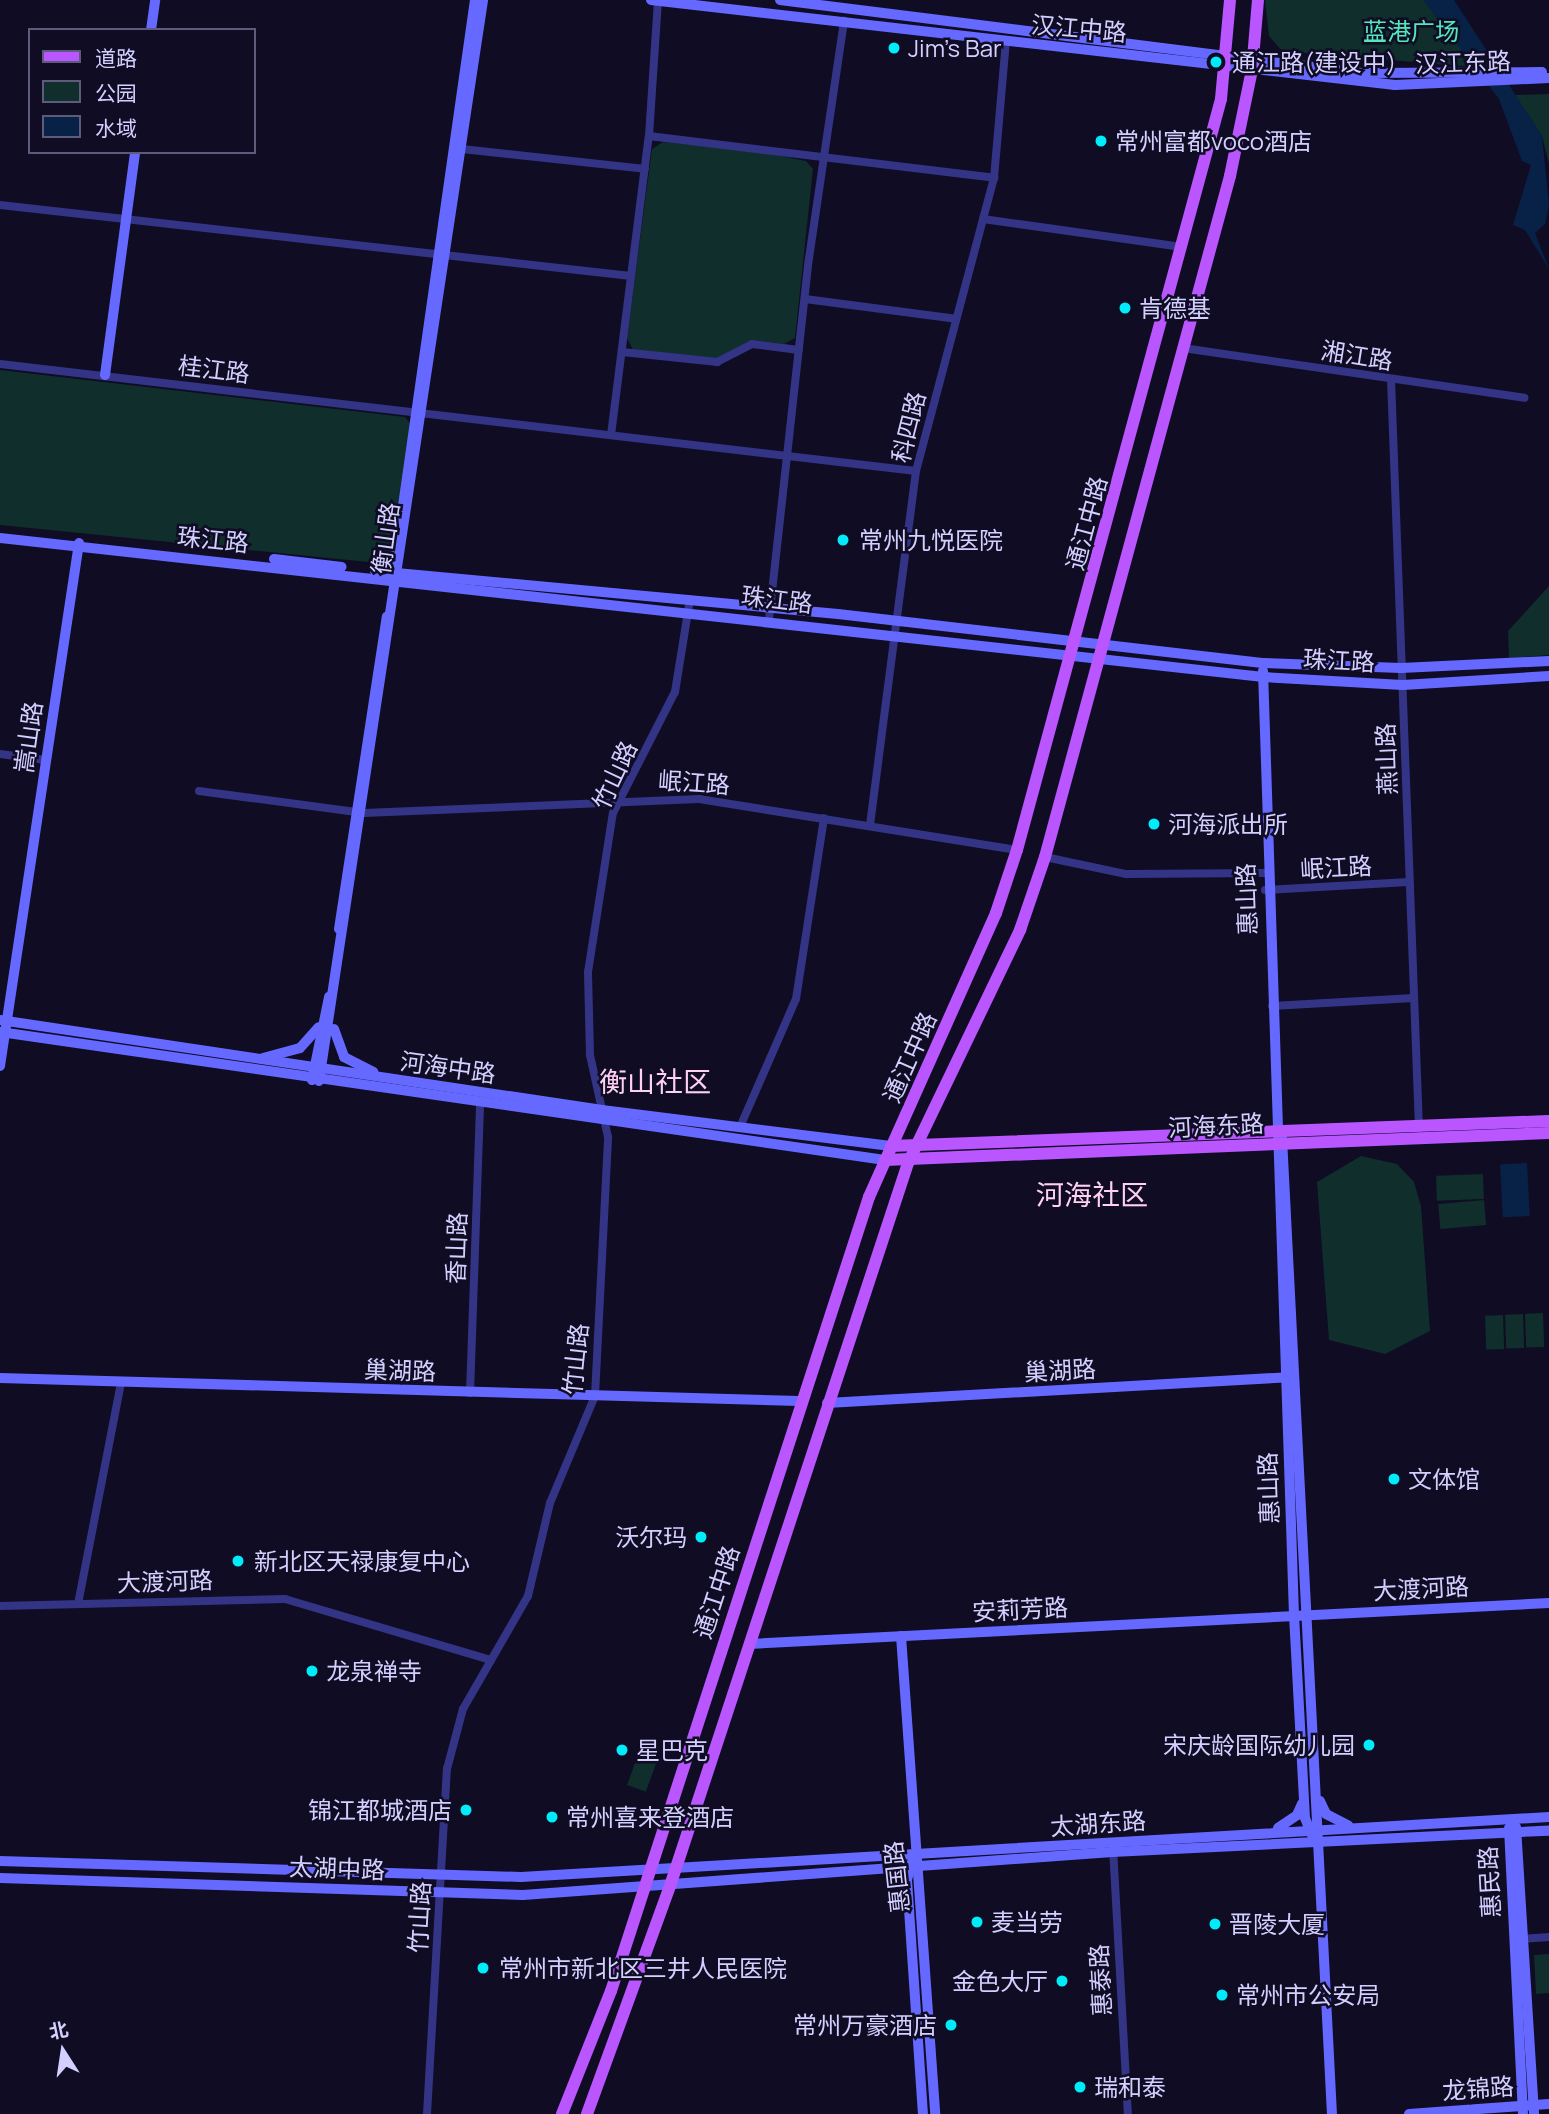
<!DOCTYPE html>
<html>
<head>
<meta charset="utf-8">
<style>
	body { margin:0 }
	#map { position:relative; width:1549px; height:2114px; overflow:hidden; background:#0f0c24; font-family:Manrope,"Noto Sans SC",sans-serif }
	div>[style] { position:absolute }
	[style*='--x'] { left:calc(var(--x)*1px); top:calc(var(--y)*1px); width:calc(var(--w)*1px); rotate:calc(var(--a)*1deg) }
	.green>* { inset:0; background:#0f2e2c; transform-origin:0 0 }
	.water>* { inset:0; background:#082247; transform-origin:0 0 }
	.street>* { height:8px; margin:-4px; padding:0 4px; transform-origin:4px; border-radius:4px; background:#343486 }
	.secondary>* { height:10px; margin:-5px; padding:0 5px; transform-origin:5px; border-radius:5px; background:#6669ff }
	.primary>* { height:12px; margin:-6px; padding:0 6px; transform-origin:6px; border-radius:6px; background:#b956ff }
	.dots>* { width:19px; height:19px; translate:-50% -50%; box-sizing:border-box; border:4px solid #0f0c24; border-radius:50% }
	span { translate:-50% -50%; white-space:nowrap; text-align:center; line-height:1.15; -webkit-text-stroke:5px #0f0c24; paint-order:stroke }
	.street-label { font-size:24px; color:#d3cfff }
	.park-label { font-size:24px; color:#53e7bc }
	.poi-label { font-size:24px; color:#d3cfff }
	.left { translate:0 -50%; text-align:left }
	.right { translate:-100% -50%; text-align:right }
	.quarter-label { font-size:28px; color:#ffd1f0 }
	.legend { position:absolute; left:28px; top:28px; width:228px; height:126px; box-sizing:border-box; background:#0f0c24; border:2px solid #5d5a7c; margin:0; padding:9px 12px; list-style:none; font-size:21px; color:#d3cfff }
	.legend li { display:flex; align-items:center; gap:14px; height:35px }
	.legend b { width:35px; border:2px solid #5d5a7c }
	.north { position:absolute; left:28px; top:2016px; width:70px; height:70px; -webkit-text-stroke:5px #0f0c24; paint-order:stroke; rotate:348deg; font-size:19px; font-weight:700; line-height:28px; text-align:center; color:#d3cfff }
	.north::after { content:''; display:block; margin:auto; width:24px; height:32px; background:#d3cfff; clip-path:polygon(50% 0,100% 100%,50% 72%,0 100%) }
</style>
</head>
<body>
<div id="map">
	<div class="green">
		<div style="clip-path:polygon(1265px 0,1423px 0,1443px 18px,1473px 67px,1282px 51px,1269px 36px)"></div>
		<div style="clip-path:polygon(1549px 94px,1549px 164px,1542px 136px,1515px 95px)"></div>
		<div style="clip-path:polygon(663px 142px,762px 152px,806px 161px,813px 169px,795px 338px,784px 344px,752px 340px,717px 359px,633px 350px,627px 338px,652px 149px)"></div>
		<div style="clip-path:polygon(0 370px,405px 417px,410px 423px,393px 556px,388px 564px,0 525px)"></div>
		<div style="clip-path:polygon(1549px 586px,1549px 655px,1509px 658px,1508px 631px)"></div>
		<div style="clip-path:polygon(1361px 1156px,1397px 1164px,1414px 1182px,1421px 1206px,1430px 1331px,1385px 1354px,1329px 1340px,1317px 1182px)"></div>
		<div style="left:1483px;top:1174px;width:25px;height:47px;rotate:88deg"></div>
		<div style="left:1484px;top:1200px;width:25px;height:46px;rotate:85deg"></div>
		<div style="left:1543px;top:1313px;width:34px;height:18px;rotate:88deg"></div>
		<div style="left:1523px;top:1314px;width:34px;height:18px;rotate:88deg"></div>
		<div style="left:1503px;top:1315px;width:34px;height:18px;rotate:88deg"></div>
		<div style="left:639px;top:1752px;width:20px;height:35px;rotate:20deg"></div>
		<div style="clip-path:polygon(1549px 1954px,1549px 1993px,1536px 1994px,1534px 1955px)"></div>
	</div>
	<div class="water">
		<div style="clip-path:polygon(1423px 0,1454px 0,1542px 136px,1549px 205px,1545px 224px,1535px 233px,1549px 269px,1525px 230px,1513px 225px,1531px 165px,1522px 161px,1499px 99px)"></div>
		<div style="left:1527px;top:1163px;width:53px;height:27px;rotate:87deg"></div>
	</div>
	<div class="street">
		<div style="--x:649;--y:136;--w:348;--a:6.9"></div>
		<div style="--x:462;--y:149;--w:184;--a:6.2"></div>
		<div style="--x:0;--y:205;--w:635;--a:6.42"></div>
		<div style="--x:983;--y:219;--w:201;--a:8"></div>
		<div style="--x:805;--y:299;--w:152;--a:7.5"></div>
		<div style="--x:1183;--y:348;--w:345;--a:8.3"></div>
		<div style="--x:622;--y:352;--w:96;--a:6"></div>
		<div style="--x:717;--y:362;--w:39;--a:-27"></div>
		<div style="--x:752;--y:344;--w:47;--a:7.3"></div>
		<div style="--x:0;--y:364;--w:922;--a:6.66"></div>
		<div style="--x:1391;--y:379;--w:750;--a:87.86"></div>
		<div style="--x:611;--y:435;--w:301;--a:-82.8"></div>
		<div style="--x:649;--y:136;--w:135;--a:-86.2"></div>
		<div style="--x:769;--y:619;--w:356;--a:-83.7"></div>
		<div style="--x:808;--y:265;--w:247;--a:-81.6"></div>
		<div style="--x:0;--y:754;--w:46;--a:7.4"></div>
		<div style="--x:199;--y:791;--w:166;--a:7.6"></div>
		<div style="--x:364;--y:813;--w:335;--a:-2.4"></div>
		<div style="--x:699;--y:799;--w:322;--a:9.1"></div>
		<div style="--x:870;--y:825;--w:357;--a:-82.6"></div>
		<div style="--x:916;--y:471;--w:303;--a:-75.1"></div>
		<div style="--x:994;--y:178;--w:137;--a:-85"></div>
		<div style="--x:1045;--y:857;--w:83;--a:11.9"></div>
		<div style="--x:1126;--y:874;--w:139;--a:-0.4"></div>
		<div style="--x:1265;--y:890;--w:144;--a:-3.2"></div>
		<div style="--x:1272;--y:1006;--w:142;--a:-3.2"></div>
		<div style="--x:740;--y:1127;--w:140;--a:-66.4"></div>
		<div style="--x:796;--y:999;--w:183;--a:-81.2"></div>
		<div style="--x:470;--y:1393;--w:289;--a:-88"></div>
		<div style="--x:78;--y:1604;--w:226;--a:-79"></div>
		<div style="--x:0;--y:1606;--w:285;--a:-1.4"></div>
		<div style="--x:285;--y:1599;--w:215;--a:16.5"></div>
		<div style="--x:1113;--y:1848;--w:266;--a:86.8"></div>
		<div style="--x:1520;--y:1939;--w:29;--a:-4"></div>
		<div style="--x:427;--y:2114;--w:346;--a:-86.7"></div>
		<div style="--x:447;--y:1769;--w:62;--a:-75.1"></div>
		<div style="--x:463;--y:1709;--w:130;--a:-60.1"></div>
		<div style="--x:528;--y:1596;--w:96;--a:-76.7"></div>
		<div style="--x:550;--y:1503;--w:116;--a:-67.2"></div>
		<div style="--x:595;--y:1396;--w:259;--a:-87.1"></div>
		<div style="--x:608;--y:1137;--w:84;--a:-102.4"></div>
		<div style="--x:590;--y:1055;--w:83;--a:-91.4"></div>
		<div style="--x:588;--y:972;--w:161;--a:-81.1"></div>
		<div style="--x:613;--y:813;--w:136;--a:-62.9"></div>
		<div style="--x:675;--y:692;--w:94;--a:-80.8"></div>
	</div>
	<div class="secondary">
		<div style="--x:651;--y:0;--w:749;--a:6.52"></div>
		<div style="--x:1395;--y:85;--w:154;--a:-2.6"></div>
		<div style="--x:780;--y:0;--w:586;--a:7.16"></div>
		<div style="--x:1361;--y:73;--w:181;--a:-0.3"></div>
		<div style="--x:151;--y:30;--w:30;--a:-82"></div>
		<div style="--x:105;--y:375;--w:225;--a:-82.3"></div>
		<div style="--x:0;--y:538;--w:1271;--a:6.28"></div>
		<div style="--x:1263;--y:677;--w:140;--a:3.3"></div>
		<div style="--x:1403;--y:685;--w:146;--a:-3.5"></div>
		<div style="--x:274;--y:559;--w:68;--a:6.7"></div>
		<div style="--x:375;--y:571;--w:465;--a:5.3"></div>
		<div style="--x:838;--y:614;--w:427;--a:6.6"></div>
		<div style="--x:1262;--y:663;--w:139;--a:2.1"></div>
		<div style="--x:1401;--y:668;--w:148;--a:-2.7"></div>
		<div style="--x:393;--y:576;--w:582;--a:-81.9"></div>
		<div style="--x:1263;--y:671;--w:945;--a:88.12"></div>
		<div style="--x:1294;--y:1615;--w:203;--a:86.9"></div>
		<div style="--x:1305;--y:1818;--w:18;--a:68"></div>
		<div style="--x:339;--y:929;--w:316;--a:-81.3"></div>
		<div style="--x:0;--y:1020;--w:609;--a:8.5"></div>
		<div style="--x:602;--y:1110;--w:291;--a:7.1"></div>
		<div style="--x:334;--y:1029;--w:30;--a:70"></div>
		<div style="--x:344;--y:1057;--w:33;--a:27"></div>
		<div style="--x:0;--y:1032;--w:894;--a:8.23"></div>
		<div style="--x:263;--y:1058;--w:38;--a:-15"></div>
		<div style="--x:300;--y:1048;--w:28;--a:-48"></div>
		<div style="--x:0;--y:1066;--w:529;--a:-81.41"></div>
		<div style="--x:312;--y:1080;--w:85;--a:-78.4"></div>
		<div style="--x:319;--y:1081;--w:1093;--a:-81.37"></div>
		<div style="--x:1282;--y:1138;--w:977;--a:87.07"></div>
		<div style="--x:0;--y:1378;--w:799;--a:1.65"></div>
		<div style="--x:827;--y:1403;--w:467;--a:-3.2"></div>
		<div style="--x:901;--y:1636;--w:479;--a:85.9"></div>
		<div style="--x:749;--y:1644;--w:801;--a:-2.93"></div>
		<div style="--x:1320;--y:1801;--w:14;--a:65"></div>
		<div style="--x:1326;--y:1814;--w:25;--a:27"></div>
		<div style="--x:1516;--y:1827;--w:288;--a:86.4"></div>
		<div style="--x:1278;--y:1828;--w:23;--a:-34"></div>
		<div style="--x:1297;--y:1815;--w:12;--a:-66"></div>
		<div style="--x:1509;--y:1828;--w:286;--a:87.2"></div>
		<div style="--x:0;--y:1861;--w:521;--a:1.76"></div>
		<div style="--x:521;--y:1877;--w:1030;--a:-3.34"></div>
		<div style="--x:912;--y:1862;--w:19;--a:106"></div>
		<div style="--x:907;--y:1880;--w:235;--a:86.1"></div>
		<div style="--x:0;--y:1878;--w:523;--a:1.86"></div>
		<div style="--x:523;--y:1895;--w:591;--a:-4.18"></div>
		<div style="--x:1112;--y:1852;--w:438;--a:-2.8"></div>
		<div style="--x:1409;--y:2114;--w:140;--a:-4.1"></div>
	</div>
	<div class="primary">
		<div style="--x:891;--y:1146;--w:658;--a:-2.18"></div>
		<div style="--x:885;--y:1160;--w:665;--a:-2.33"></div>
		<div style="--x:562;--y:2114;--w:132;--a:-68.3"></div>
		<div style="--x:611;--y:1991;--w:835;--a:-72"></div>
		<div style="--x:869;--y:1197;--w:311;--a:-65.9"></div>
		<div style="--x:996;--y:913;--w:66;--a:-71.6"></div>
		<div style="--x:1017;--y:850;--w:778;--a:-74.8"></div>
		<div style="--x:1221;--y:99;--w:99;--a:-84.8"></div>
		<div style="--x:587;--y:2114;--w:246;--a:-70"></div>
		<div style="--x:671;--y:1883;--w:758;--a:-71.78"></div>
		<div style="--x:908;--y:1163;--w:259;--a:-64.3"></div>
		<div style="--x:1020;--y:930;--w:77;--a:-71.1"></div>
		<div style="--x:1045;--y:857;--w:706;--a:-74.8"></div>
		<div style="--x:1230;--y:176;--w:108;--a:-78.3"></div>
		<div style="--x:1252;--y:70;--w:70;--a:-85.1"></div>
	</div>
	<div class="dots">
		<div style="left:894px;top:48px;background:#00ecfa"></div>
		<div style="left:1216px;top:62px;background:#00ecfa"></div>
		<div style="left:1101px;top:141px;background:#00ecfa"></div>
		<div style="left:1125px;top:308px;background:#00ecfa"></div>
		<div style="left:843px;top:540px;background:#00ecfa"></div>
		<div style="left:1154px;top:824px;background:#00ecfa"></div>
		<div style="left:1394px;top:1479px;background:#00ecfa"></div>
		<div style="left:701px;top:1537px;background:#00ecfa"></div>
		<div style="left:238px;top:1561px;background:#00ecfa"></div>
		<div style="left:312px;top:1671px;background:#00ecfa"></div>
		<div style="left:1369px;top:1745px;background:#00ecfa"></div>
		<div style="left:622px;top:1750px;background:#00ecfa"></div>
		<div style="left:466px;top:1810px;background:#00ecfa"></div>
		<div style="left:552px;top:1817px;background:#00ecfa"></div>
		<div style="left:977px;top:1922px;background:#00ecfa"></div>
		<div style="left:1215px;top:1924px;background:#00ecfa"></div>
		<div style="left:483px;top:1968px;background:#00ecfa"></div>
		<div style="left:1062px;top:1981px;background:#00ecfa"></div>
		<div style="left:1222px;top:1995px;background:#00ecfa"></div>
		<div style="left:951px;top:2025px;background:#00ecfa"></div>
		<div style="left:1080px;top:2087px;background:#00ecfa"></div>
	</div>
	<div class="street-label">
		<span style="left:1079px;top:28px;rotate:5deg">汉江中路</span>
		<span style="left:1463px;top:62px;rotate:-2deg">汉江东路</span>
		<span style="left:1357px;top:355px;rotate:9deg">湘江路</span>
		<span style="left:214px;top:369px;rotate:7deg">桂江路</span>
		<span style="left:908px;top:427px;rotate:-76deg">科四路</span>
		<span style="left:1086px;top:523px;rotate:-75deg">通江中路</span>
		<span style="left:385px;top:538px;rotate:-82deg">衡山路</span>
		<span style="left:213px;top:539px;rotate:6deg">珠江路</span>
		<span style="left:777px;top:599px;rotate:7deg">珠江路</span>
		<span style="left:1339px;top:660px;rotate:3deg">珠江路</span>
		<span style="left:28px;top:737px;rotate:-82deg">嵩山路</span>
		<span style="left:1386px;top:759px;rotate:-92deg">燕山路</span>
		<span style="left:614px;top:775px;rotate:-65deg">竹山路</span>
		<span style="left:694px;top:782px;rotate:4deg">岷江路</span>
		<span style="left:1336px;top:867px;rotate:-3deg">岷江路</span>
		<span style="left:1246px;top:899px;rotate:-92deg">惠山路</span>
		<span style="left:909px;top:1057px;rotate:-66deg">通江中路</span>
		<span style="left:448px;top:1067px;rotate:8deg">河海中路</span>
		<span style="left:1216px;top:1125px;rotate:-3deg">河海东路</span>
		<span style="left:456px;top:1248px;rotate:-88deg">香山路</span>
		<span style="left:575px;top:1359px;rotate:-84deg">竹山路</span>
		<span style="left:400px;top:1370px;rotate:2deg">巢湖路</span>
		<span style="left:1060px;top:1370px;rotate:-3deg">巢湖路</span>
		<span style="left:1268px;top:1488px;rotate:-92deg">惠山路</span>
		<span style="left:165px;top:1581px;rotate:-2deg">大渡河路</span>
		<span style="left:1421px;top:1588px;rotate:-3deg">大渡河路</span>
		<span style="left:716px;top:1592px;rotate:-72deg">通江中路</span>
		<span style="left:1020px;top:1609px;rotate:-3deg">安莉芳路</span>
		<span style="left:1098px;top:1823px;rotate:-4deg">太湖东路</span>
		<span style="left:337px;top:1868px;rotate:2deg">太湖中路</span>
		<span style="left:896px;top:1877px;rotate:-96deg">惠国路</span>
		<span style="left:1489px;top:1882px;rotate:-93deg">惠民路</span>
		<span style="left:419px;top:1917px;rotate:-87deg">竹山路</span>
		<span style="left:1100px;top:1980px;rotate:-93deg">惠泰路</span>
		<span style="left:1478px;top:2088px;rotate:-4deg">龙锦路</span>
	</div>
	<div class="park-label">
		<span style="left:1411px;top:31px">蓝港广场</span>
	</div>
	<div class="poi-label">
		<span class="left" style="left:908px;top:48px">Jim's Bar</span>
		<span class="left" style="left:1232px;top:62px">通江路(建设中)</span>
		<span class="left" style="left:1115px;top:141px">常州富都voco酒店</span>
		<span class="left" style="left:1139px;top:308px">肯德基</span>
		<span class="left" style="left:859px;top:540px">常州九悦医院</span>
		<span class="left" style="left:1168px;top:824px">河海派出所</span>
		<span class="left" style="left:1408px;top:1479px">文体馆</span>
		<span class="right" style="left:687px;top:1537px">沃尔玛</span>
		<span class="left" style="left:254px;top:1561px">新北区天禄康复中心</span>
		<span class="left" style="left:326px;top:1671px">龙泉禅寺</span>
		<span class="right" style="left:1355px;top:1745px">宋庆龄国际幼儿园</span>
		<span class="left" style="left:636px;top:1750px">星巴克</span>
		<span class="right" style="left:452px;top:1810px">锦江都城酒店</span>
		<span class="left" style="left:566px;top:1817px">常州喜来登酒店</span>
		<span class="left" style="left:991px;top:1922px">麦当劳</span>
		<span class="left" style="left:1229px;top:1924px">晋陵大厦</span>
		<span class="left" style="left:499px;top:1968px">常州市新北区三井人民医院</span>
		<span class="right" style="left:1048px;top:1981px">金色大厅</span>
		<span class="left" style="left:1236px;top:1995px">常州市公安局</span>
		<span class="right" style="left:937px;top:2025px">常州万豪酒店</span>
		<span class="left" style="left:1094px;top:2087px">瑞和泰</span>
	</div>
	<div class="quarter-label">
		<span style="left:655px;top:1081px">衡山社区</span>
		<span style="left:1092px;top:1194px">河海社区</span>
	</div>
	<ul class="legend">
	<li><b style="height:9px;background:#b956ff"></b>道路</li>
	<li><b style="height:19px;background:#0f2e2c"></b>公园</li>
	<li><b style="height:19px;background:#082247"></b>水域</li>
	</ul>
	<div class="north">北</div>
</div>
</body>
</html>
